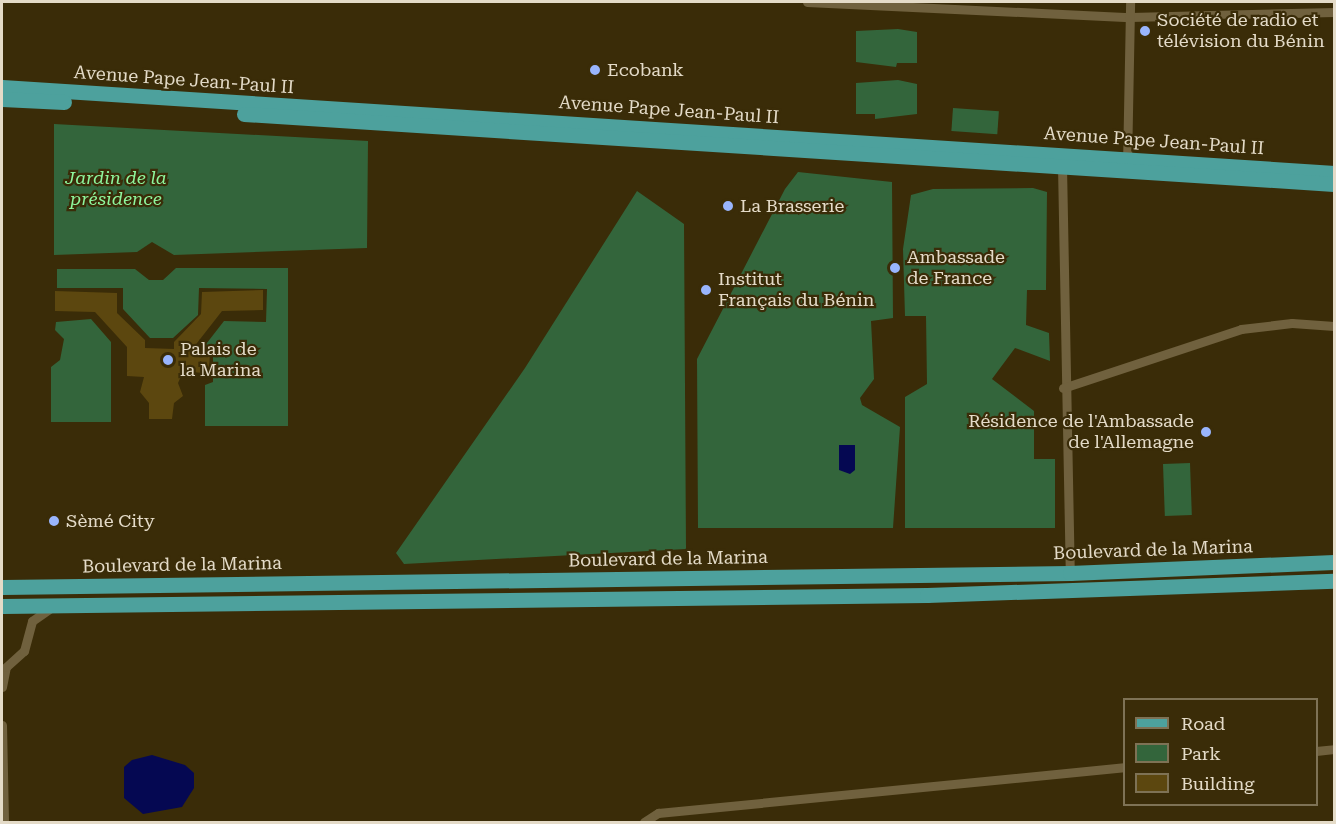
<!DOCTYPE html>
<html>
<head>
<meta charset="utf-8">
<style>
	body { margin:0 }
	#map { position:relative; width:1336px; height:824px; overflow:hidden; background:#3a2c08; font-family:"Roboto Serif",serif }
	div>[style] { position:absolute }
	[style*='--x'] { left:calc(var(--x)*1px); top:calc(var(--y)*1px); width:calc(var(--w)*1px); rotate:calc(var(--a)*1deg) }
	.green>* { inset:0; background:#33653b; transform-origin:0 0 }
	.water>* { inset:0; background:#050852 }
	.building>* { inset:0; background:#5c470f }
	.minor>* { height:9px; margin:-4.5px; padding:0 4.5px; transform-origin:4.5px; border-radius:4.5px; background:#70613e }
	.primary>* { height:15px; margin:-7.5px; padding:0 7.5px; transform-origin:7.5px; border-radius:7.5px; background:#4da19d }
	.dots>* { width:16px; height:16px; translate:-50% -50%; box-sizing:border-box; border:3px solid #3a2c08; border-radius:50% }
	span { translate:-50% -50%; white-space:nowrap; text-align:center; line-height:1.15; -webkit-text-stroke:4.5px #3a2c08; paint-order:stroke }
	.poi-label { font-size:18px; color:#e4dbc8 }
	.left { translate:0 -50%; text-align:left }
	.right { translate:-100% -50%; text-align:right }
	.street-label { font-size:18px; color:#e4dbc8 }
	.park-label { font-size:18px; color:#8ef69d; font-style:italic }
	.frame { position:absolute; inset:0; border:3px solid #e4dbc8; pointer-events:none }
	.legend { position:absolute; left:1123px; top:698px; width:195px; height:108px; box-sizing:border-box; background:#3a2c08; border:2px solid #7e7255; margin:0; padding:8px 10px; list-style:none; font-size:18px; color:#e4dbc8 }
	.legend li { display:flex; align-items:center; gap:12px; height:30px }
	.legend b { width:30px; border:2px solid #7e7255 }
</style>
</head>
<body>
<div id="map">
	<div class="green">
		<div style="clip-path:polygon(898px 29px,917px 32px,917px 63px,897px 63px,896px 67px,856px 62px,856px 31px)"></div>
		<div style="clip-path:polygon(898px 80px,917px 84px,917px 114px,875px 119px,875px 114px,856px 114px,856px 83px)"></div>
		<div style="left:953px;top:108px;width:46px;height:23px;rotate:4deg"></div>
		<div style="clip-path:polygon(54px 124px,368px 141px,367px 248px,174px 255px,152px 242px,137px 252px,54px 255px)"></div>
		<div style="clip-path:polygon(798px 172px,892px 182px,893px 318px,871px 321px,874px 379px,860px 398px,862px 405px,900px 427px,893px 528px,698px 528px,697px 359px,785px 189px)"></div>
		<div style="clip-path:polygon(1033px 188px,1047px 192px,1046px 290px,1027px 290px,1026px 325px,1049px 333px,1050px 361px,1015px 348px,992px 379px,1034px 411px,1034px 459px,1055px 459px,1055px 528px,905px 528px,905px 397px,927px 384px,926px 316px,905px 316px,903px 249px,911px 195px,933px 189px)"></div>
		<div style="clip-path:polygon(637px 191px,684px 224px,686px 549px,404px 564px,396px 553px,525px 368px)"></div>
		<div style="clip-path:polygon(176px 268px,288px 268px,288px 426px,205px 426px,205px 385px,213px 382px,213px 349px,203px 348px,224px 321px,266px 322px,267px 289px,199px 288px,198px 315px,173px 338px,150px 338px,123px 309px,123px 288px,57px 288px,57px 269px,135px 269px,149px 280px,163px 280px)"></div>
		<div style="clip-path:polygon(91px 319px,111px 342px,111px 422px,51px 422px,51px 367px,60px 360px,64px 339px,55px 330px,56px 322px)"></div>
		<div style="left:1190px;top:463px;width:52px;height:27px;rotate:88deg"></div>
	</div>
	<div class="water">
		<div style="clip-path:polygon(839px 445px,855px 445px,855px 470px,850px 474px,839px 470px)"></div>
		<div style="clip-path:polygon(152px 755px,185px 765px,194px 773px,194px 788px,182px 807px,143px 814px,124px 798px,124px 767px,132px 760px)"></div>
	</div>
	<div class="building">
		<div style="clip-path:polygon(263px 290px,263px 310px,222px 311px,190px 352px,210px 352px,209px 373px,183px 372px,178px 383px,183px 396px,174px 403px,172px 419px,149px 419px,149px 403px,140px 392px,144px 377px,127px 376px,127px 347px,95px 312px,55px 311px,55px 291px,117px 293px,117px 313px,145px 340px,145px 348px,174px 349px,174px 342px,201px 314px,202px 292px)"></div>
	</div>
	<div class="minor">
		<div style="--x:807;--y:2;--w:323;--a:2.7"></div>
		<div style="--x:1130;--y:17;--w:204;--a:-1.4"></div>
		<div style="--x:1127;--y:165;--w:163;--a:-88.9"></div>
		<div style="--x:1062;--y:166;--w:407;--a:88.9"></div>
		<div style="--x:1063;--y:388;--w:188;--a:-18.3"></div>
		<div style="--x:1241;--y:329;--w:51;--a:-6.7"></div>
		<div style="--x:1292;--y:323;--w:42;--a:4.1"></div>
		<div style="--x:2;--y:687;--w:20;--a:-79"></div>
		<div style="--x:6;--y:667;--w:24;--a:-42"></div>
		<div style="--x:24;--y:651;--w:31;--a:-75"></div>
		<div style="--x:32;--y:621;--w:21;--a:-35"></div>
		<div style="--x:2;--y:725;--w:97;--a:88.8"></div>
		<div style="--x:1316;--y:751;--w:18;--a:-6"></div>
		<div style="--x:644;--y:822;--w:17;--a:-33"></div>
		<div style="--x:658;--y:813;--w:468;--a:-5.6"></div>
	</div>
	<div class="primary">
		<div style="--x:2;--y:87;--w:1335;--a:3.69"></div>
		<div style="--x:2;--y:99;--w:62;--a:2.8"></div>
		<div style="--x:244;--y:114;--w:1092;--a:3.67"></div>
		<div style="--x:2;--y:587;--w:1068;--a:-0.75"></div>
		<div style="--x:1070;--y:573;--w:264;--a:-2.4"></div>
		<div style="--x:2;--y:606;--w:925;--a:-0.68"></div>
		<div style="--x:927;--y:595;--w:407;--a:-2"></div>
	</div>
	<div class="dots">
		<div style="left:1145px;top:31px;background:#99b5fd"></div>
		<div style="left:595px;top:70px;background:#99b5fd"></div>
		<div style="left:728px;top:206px;background:#99b5fd"></div>
		<div style="left:895px;top:268px;background:#99b5fd"></div>
		<div style="left:706px;top:290px;background:#99b5fd"></div>
		<div style="left:168px;top:360px;background:#99b5fd"></div>
		<div style="left:1206px;top:432px;background:#99b5fd"></div>
		<div style="left:54px;top:521px;background:#99b5fd"></div>
	</div>
	<div class="poi-label">
		<span class="left" style="left:1157px;top:31px">Société de radio et<br>télévision du Bénin</span>
		<span class="left" style="left:607px;top:70px">Ecobank</span>
		<span class="left" style="left:740px;top:206px">La Brasserie</span>
		<span class="left" style="left:907px;top:268px">Ambassade<br>de France</span>
		<span class="left" style="left:718px;top:290px">Institut<br>Français du Bénin</span>
		<span class="left" style="left:180px;top:360px">Palais de<br>la Marina</span>
		<span class="right" style="left:1194px;top:432px">Résidence de l'Ambassade<br>de l'Allemagne</span>
		<span class="left" style="left:66px;top:521px">Sèmé City</span>
	</div>
	<div class="street-label">
		<span style="left:184px;top:80px;rotate:4deg">Avenue Pape Jean-Paul II</span>
		<span style="left:669px;top:110px;rotate:4deg">Avenue Pape Jean-Paul II</span>
		<span style="left:1154px;top:141px;rotate:4deg">Avenue Pape Jean-Paul II</span>
		<span style="left:1153px;top:550px;rotate:-2deg">Boulevard de la Marina</span>
		<span style="left:668px;top:559px;rotate:-1deg">Boulevard de la Marina</span>
		<span style="left:182px;top:565px;rotate:-1deg">Boulevard de la Marina</span>
	</div>
	<div class="park-label">
		<span style="left:116px;top:189px">Jardin de la<br>présidence</span>
	</div>
	<div class="frame"></div>
	<ul class="legend">
	<li><b style="height:8px;background:#4da19d"></b>Road</li>
	<li><b style="height:16px;background:#33653b"></b>Park</li>
	<li><b style="height:16px;background:#5c470f"></b>Building</li>
	</ul>
</div>
</body>
</html>
